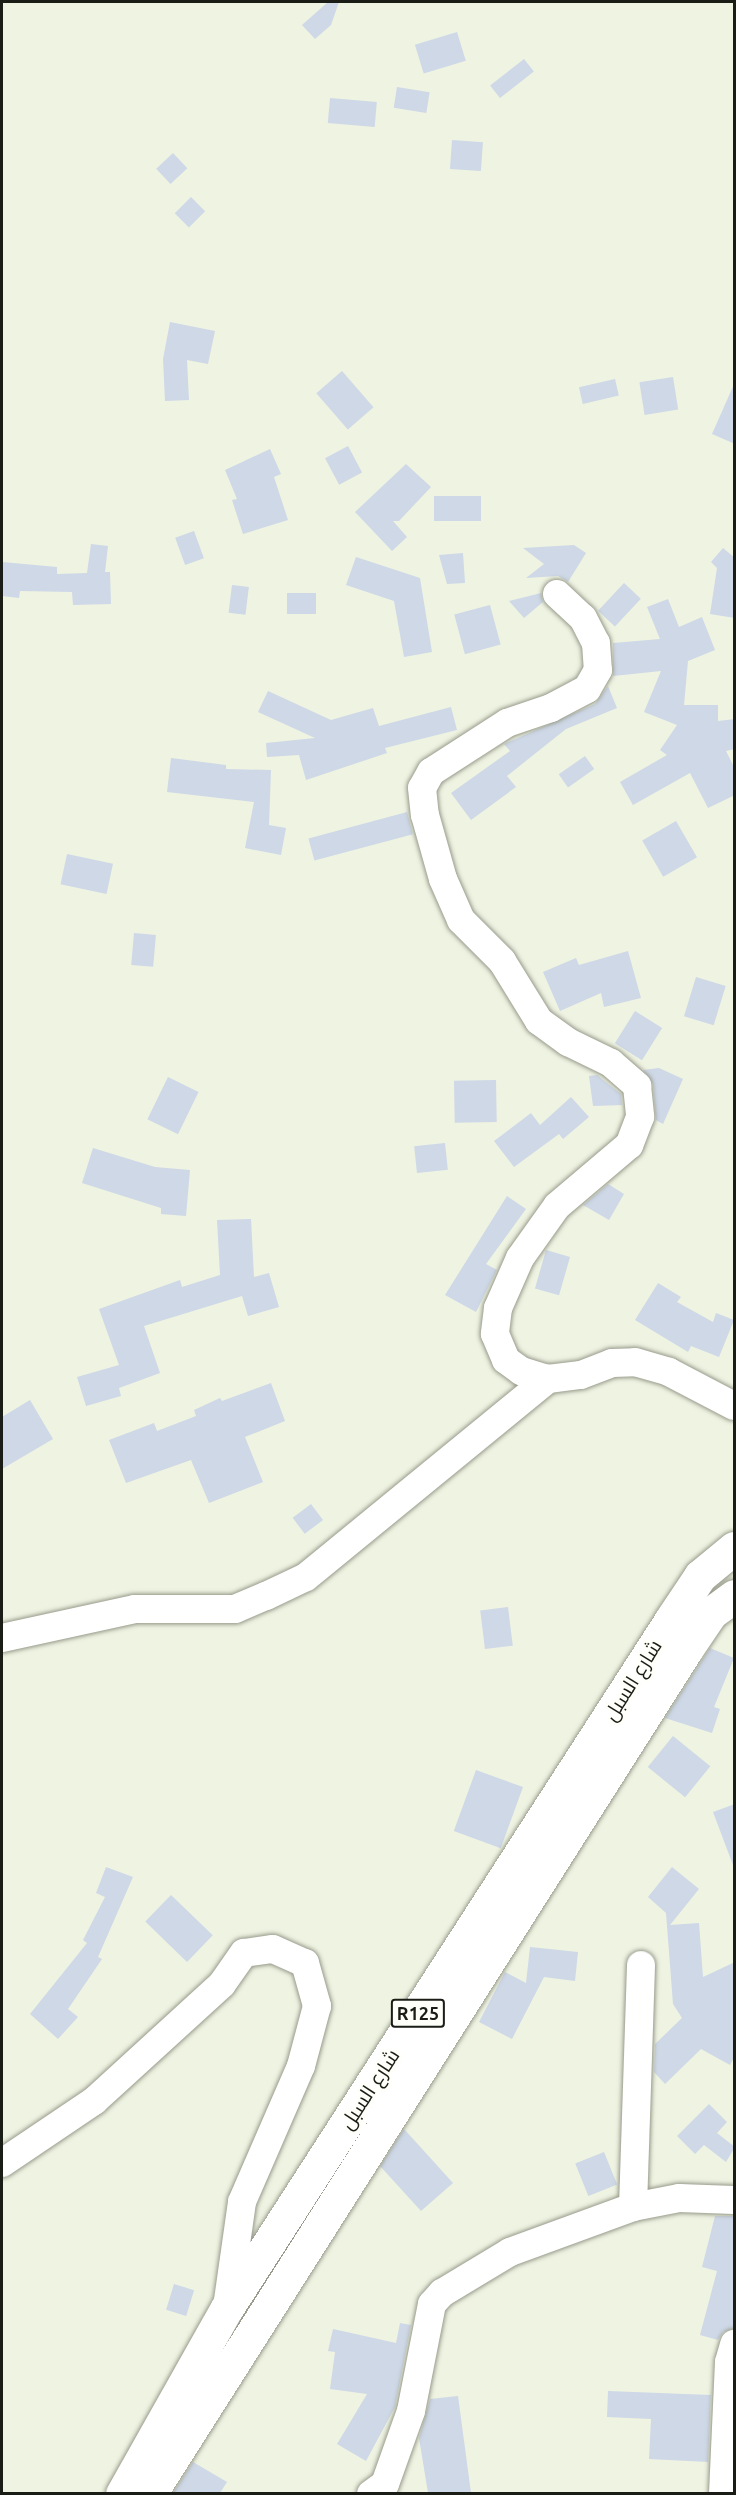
<!DOCTYPE html>
<html>
<head>
<meta charset="utf-8">
<style>
	body { margin:0 }
	#map { position:relative; width:736px; height:2495px; overflow:hidden; background:#eff3e2; font-family:Ubuntu,Cairo,sans-serif }
	div>[style] { position:absolute }
	[style*='--x'] { left:calc(var(--x)*1px); top:calc(var(--y)*1px); width:calc(var(--w)*1px); rotate:calc(var(--a)*1deg) }
	.building>* { inset:0; background:#ced8e7; transform-origin:0 0 }
	.roads { filter:drop-shadow(0 0 2px #979b8b) drop-shadow(0 0 2px #979b8b) }
	.minor>* { height:28px; margin:-14px; padding:0 14px; transform-origin:14px; border-radius:14px; background:#fff }
	.major>* { height:33px; margin:-16.5px; padding:0 16.5px; transform-origin:16.5px; border-radius:16.5px; background:#fff }
	span { translate:-50% -50%; white-space:nowrap; text-align:center; line-height:1.15; -webkit-text-stroke:5px #fdfff8; paint-order:stroke }
	.shield-label span { padding:2px 4px; background:#fdfff8; border:2px solid; border-radius:4px; -webkit-text-stroke-width:0 }
	.shield-label { font-size:18px; color:#1a1c16; font-weight:700 }
	.street-label { font-size:20px; color:#1a1c16 }
	.frame { position:absolute; inset:0; border:3px solid #1a1c16; pointer-events:none }
</style>
</head>
<body>
<div id="map">
	<div class="building">
		<div style="clip-path:polygon(328px 2px,339px 2px,331px 25px,315px 39px,302px 25px)"></div>
		<div style="left:457px;top:32px;width:30px;height:44px;rotate:73deg"></div>
		<div style="left:524px;top:59px;width:16px;height:43px;rotate:52deg"></div>
		<div style="left:397px;top:87px;width:33px;height:21px;rotate:9deg"></div>
		<div style="left:330px;top:98px;width:47px;height:25px;rotate:5deg"></div>
		<div style="left:452px;top:140px;width:31px;height:29px;rotate:4deg"></div>
		<div style="left:173px;top:153px;width:21px;height:23px;rotate:47deg"></div>
		<div style="left:191px;top:197px;width:20px;height:23px;rotate:45deg"></div>
		<div style="clip-path:polygon(170px 322px,215px 331px,208px 364px,187px 360px,189px 400px,165px 401px,163px 359px)"></div>
		<div style="left:342px;top:371px;width:48px;height:34px;rotate:49deg"></div>
		<div style="left:673px;top:377px;width:33px;height:34px;rotate:81deg"></div>
		<div style="left:615px;top:379px;width:17px;height:37px;rotate:77deg"></div>
		<div style="clip-path:polygon(735px 382px,735px 444px,712px 434px)"></div>
		<div style="left:348px;top:446px;width:30px;height:26px;rotate:62deg"></div>
		<div style="clip-path:polygon(270px 449px,281px 474px,274px 477px,288px 520px,243px 534px,232px 500px,237px 499px,225px 470px)"></div>
		<div style="clip-path:polygon(406px 464px,431px 487px,399px 521px,393px 521px,407px 537px,392px 551px,355px 512px)"></div>
		<div style="left:434px;top:496px;width:47px;height:25px"></div>
		<div style="left:194px;top:531px;width:29px;height:20px;rotate:70deg"></div>
		<div style="clip-path:polygon(91px 544px,108px 546px,105px 572px,110px 572px,111px 604px,73px 605px,72px 592px,20px 591px,19px 598px,2px 596px,2px 562px,57px 567px,57px 574px,87px 573px)"></div>
		<div style="clip-path:polygon(574px 545px,586px 553px,568px 582px,558px 576px,526px 578px,544px 564px,523px 548px)"></div>
		<div style="clip-path:polygon(723px 548px,735px 558px,735px 618px,710px 614px,717px 568px,711px 562px)"></div>
		<div style="clip-path:polygon(463px 553px,465px 583px,447px 584px,439px 555px)"></div>
		<div style="clip-path:polygon(356px 557px,420px 578px,432px 652px,404px 657px,394px 601px,346px 585px)"></div>
		<div style="left:624px;top:583px;width:23px;height:38px;rotate:43deg"></div>
		<div style="left:232px;top:585px;width:17px;height:28px;rotate:7deg"></div>
		<div style="left:287px;top:593px;width:29px;height:21px"></div>
		<div style="clip-path:polygon(541px 593px,543px 602px,524px 618px,509px 601px)"></div>
		<div style="clip-path:polygon(668px 599px,679px 627px,702px 617px,715px 650px,688px 661px,684px 705px,718px 705px,718px 721px,735px 719px,735px 749px,726px 751px,735px 769px,735px 795px,708px 808px,690px 773px,633px 805px,620px 782px,667px 755px,660px 750px,677px 725px,644px 712px,661px 671px,613px 676px,613px 643px,660px 639px,647px 607px)"></div>
		<div style="left:490px;top:605px;width:41px;height:37px;rotate:75deg"></div>
		<div style="clip-path:polygon(608px 686px,617px 708px,566px 729px,507px 776px,516px 787px,471px 820px,451px 793px,510px 751px,504px 744px,595px 704px)"></div>
		<div style="clip-path:polygon(268px 691px,331px 720px,373px 708px,379px 726px,451px 707px,457px 730px,385px 748px,387px 753px,306px 780px,299px 755px,267px 757px,266px 743px,315px 738px,258px 712px)"></div>
		<div style="left:585px;top:756px;width:16px;height:32px;rotate:55deg"></div>
		<div style="clip-path:polygon(171px 758px,226px 765px,226px 769px,271px 770px,269px 825px,286px 828px,281px 855px,245px 848px,254px 802px,167px 792px)"></div>
		<div style="left:407px;top:812px;width:23px;height:102px;rotate:75deg"></div>
		<div style="left:676px;top:821px;width:42px;height:39px;rotate:60deg"></div>
		<div style="left:67px;top:854px;width:47px;height:31px;rotate:12deg"></div>
		<div style="left:134px;top:933px;width:22px;height:32px;rotate:5deg"></div>
		<div style="clip-path:polygon(628px 951px,641px 998px,604px 1007px,601px 993px,560px 1011px,543px 972px,576px 958px,579px 965px)"></div>
		<div style="left:696px;top:977px;width:31px;height:41px;rotate:17deg"></div>
		<div style="left:635px;top:1011px;width:32px;height:38px;rotate:32deg"></div>
		<div style="clip-path:polygon(659px 1068px,683px 1079px,663px 1124px,656px 1120px,653px 1084px,643px 1070px)"></div>
		<div style="clip-path:polygon(597px 1075px,621px 1094px,622px 1105px,593px 1106px,589px 1076px)"></div>
		<div style="left:168px;top:1077px;width:34px;height:47px;rotate:26deg"></div>
		<div style="left:496px;top:1080px;width:42px;height:42px;rotate:89deg"></div>
		<div style="clip-path:polygon(571px 1097px,589px 1117px,563px 1139px,559px 1134px,514px 1167px,494px 1141px,531px 1113px,540px 1125px)"></div>
		<div style="left:445px;top:1143px;width:27px;height:31px;rotate:84deg"></div>
		<div style="clip-path:polygon(93px 1148px,155px 1167px,190px 1170px,186px 1216px,161px 1214px,161px 1208px,82px 1183px)"></div>
		<div style="clip-path:polygon(608px 1184px,624px 1194px,609px 1220px,583px 1205px)"></div>
		<div style="clip-path:polygon(507px 1196px,526px 1209px,486px 1264px,497px 1270px,476px 1312px,445px 1295px)"></div>
		<div style="clip-path:polygon(251px 1219px,254px 1277px,269px 1273px,279px 1307px,248px 1316px,242px 1296px,144px 1326px,160px 1373px,119px 1388px,121px 1396px,86px 1406px,77px 1377px,119px 1365px,99px 1309px,180px 1280px,182px 1287px,220px 1275px,217px 1220px)"></div>
		<div style="left:546px;top:1250px;width:25px;height:40px;rotate:16deg"></div>
		<div style="clip-path:polygon(658px 1283px,681px 1297px,677px 1302px,713px 1322px,716px 1313px,734px 1320px,719px 1357px,691px 1346px,688px 1352px,635px 1320px)"></div>
		<div style="clip-path:polygon(271px 1383px,285px 1421px,245px 1437px,263px 1482px,209px 1503px,191px 1460px,126px 1483px,109px 1440px,154px 1423px,157px 1431px,196px 1416px,194px 1410px,220px 1398px,222px 1401px)"></div>
		<div style="clip-path:polygon(30px 1400px,53px 1439px,2px 1469px,2px 1417px)"></div>
		<div style="left:311px;top:1504px;width:20px;height:23px;rotate:53deg"></div>
		<div style="left:508px;top:1607px;width:39px;height:28px;rotate:83deg"></div>
		<div style="clip-path:polygon(710px 1648px,734px 1658px,714px 1707px,720px 1709px,712px 1733px,665px 1718px)"></div>
		<div style="left:673px;top:1736px;width:48px;height:40px;rotate:39deg"></div>
		<div style="left:476px;top:1770px;width:50px;height:65px;rotate:20deg"></div>
		<div style="clip-path:polygon(735px 1804px,735px 1864px,733px 1865px,713px 1812px)"></div>
		<div style="clip-path:polygon(106px 1867px,133px 1877px,98px 1957px,102px 1959px,68px 2009px,78px 2017px,58px 2039px,30px 2014px,87px 1943px,83px 1940px,105px 1897px,96px 1893px)"></div>
		<div style="clip-path:polygon(672px 1867px,699px 1889px,670px 1925px,699px 1923px,703px 1977px,735px 1962px,735px 2056px,730px 2065px,701px 2049px,665px 2084px,654px 2072px,655px 2044px,682px 2018px,673px 2004px,666px 1913px,648px 1897px)"></div>
		<div style="left:171px;top:1895px;width:58px;height:37px;rotate:44deg"></div>
		<div style="clip-path:polygon(530px 1947px,578px 1952px,575px 1981px,544px 1977px,512px 2039px,479px 2022px,505px 1972px,526px 1983px)"></div>
		<div style="clip-path:polygon(709px 2104px,727px 2122px,717px 2133px,735px 2147px,726px 2162px,704px 2145px,695px 2154px,677px 2136px)"></div>
		<div style="clip-path:polygon(404px 2129px,453px 2183px,421px 2211px,380px 2166px)"></div>
		<div style="left:604px;top:2152px;width:35px;height:31px;rotate:68deg"></div>
		<div style="clip-path:polygon(715px 2216px,735px 2216px,735px 2328px,723px 2332px,718px 2340px,700px 2335px,717px 2271px,702px 2267px)"></div>
		<div style="left:174px;top:2284px;width:21px;height:27px;rotate:17deg"></div>
		<div style="clip-path:polygon(400px 2323px,411px 2325px,395px 2407px,366px 2461px,337px 2444px,367px 2394px,330px 2389px,335px 2352px,328px 2351px,333px 2329px,396px 2343px)"></div>
		<div style="clip-path:polygon(608px 2391px,711px 2395px,708px 2462px,649px 2459px,651px 2419px,607px 2417px)"></div>
		<div style="clip-path:polygon(458px 2396px,471px 2493px,428px 2493px,419px 2438px,430px 2399px)"></div>
		<div style="clip-path:polygon(193px 2462px,227px 2482px,220px 2493px,173px 2493px)"></div>
	</div>
	<div class="roads">
		<div class="minor">
			<div style="--x:557;--y:594;--w:35;--a:43"></div>
			<div style="--x:583;--y:618;--w:28;--a:63"></div>
			<div style="--x:596;--y:643;--w:27;--a:86"></div>
			<div style="--x:598;--y:670;--w:22;--a:120"></div>
			<div style="--x:587;--y:689;--w:41;--a:152.2"></div>
			<div style="--x:551;--y:708;--w:46;--a:161.2"></div>
			<div style="--x:507;--y:723;--w:90;--a:147.2"></div>
			<div style="--x:431;--y:772;--w:18;--a:119"></div>
			<div style="--x:422;--y:788;--w:27;--a:84"></div>
			<div style="--x:425;--y:815;--w:66;--a:74.3"></div>
			<div style="--x:443;--y:879;--w:45;--a:66.3"></div>
			<div style="--x:461;--y:920;--w:58;--a:45"></div>
			<div style="--x:502;--y:961;--w:70;--a:58.3"></div>
			<div style="--x:539;--y:1021;--w:36;--a:36"></div>
			<div style="--x:568;--y:1042;--w:48;--a:26"></div>
			<div style="--x:611;--y:1063;--w:35;--a:41"></div>
			<div style="--x:637;--y:1086;--w:31;--a:84"></div>
			<div style="--x:640;--y:1117;--w:30;--a:111"></div>
			<div style="--x:629;--y:1145;--w:94;--a:139.7"></div>
			<div style="--x:557;--y:1206;--w:64;--a:125.4"></div>
			<div style="--x:520;--y:1258;--w:55;--a:113.7"></div>
			<div style="--x:498;--y:1308;--w:26;--a:97"></div>
			<div style="--x:495;--y:1334;--w:28;--a:67"></div>
			<div style="--x:506;--y:1360;--w:19;--a:36"></div>
			<div style="--x:521;--y:1371;--w:28;--a:17"></div>
			<div style="--x:548;--y:1379;--w:33;--a:-7"></div>
			<div style="--x:581;--y:1375;--w:33;--a:-21"></div>
			<div style="--x:612;--y:1363;--w:23;--a:-2"></div>
			<div style="--x:635;--y:1362;--w:35;--a:16"></div>
			<div style="--x:669;--y:1372;--w:73;--a:27.6"></div>
			<div style="--x:2;--y:1638;--w:136;--a:-12.3"></div>
			<div style="--x:135;--y:1609;--w:100;--a:0"></div>
			<div style="--x:235;--y:1609;--w:34;--a:-23"></div>
			<div style="--x:266;--y:1596;--w:44;--a:-25.4"></div>
			<div style="--x:306;--y:1577;--w:313;--a:-39.3"></div>
			<div style="--x:2;--y:2163;--w:111;--a:-34"></div>
			<div style="--x:94;--y:2101;--w:173;--a:-42.4"></div>
			<div style="--x:222;--y:1984;--w:38;--a:-55"></div>
			<div style="--x:244;--y:1953;--w:29;--a:-8"></div>
			<div style="--x:273;--y:1949;--w:35;--a:24"></div>
			<div style="--x:305;--y:1963;--w:45;--a:74.4"></div>
			<div style="--x:317;--y:2006;--w:62;--a:104.9"></div>
			<div style="--x:301;--y:2066;--w:148;--a:113.5"></div>
			<div style="--x:242;--y:2202;--w:107;--a:98.1"></div>
			<div style="--x:633;--y:2207;--w:242;--a:-88.1"></div>
			<div style="--x:371;--y:2494;--w:17;--a:-36"></div>
			<div style="--x:385;--y:2484;--w:77;--a:-70.4"></div>
			<div style="--x:411;--y:2411;--w:109;--a:-78.9"></div>
			<div style="--x:432;--y:2304;--w:15;--a:-48"></div>
			<div style="--x:442;--y:2293;--w:79;--a:-31.1"></div>
			<div style="--x:510;--y:2252;--w:131;--a:-20.1"></div>
			<div style="--x:633;--y:2207;--w:47;--a:-11.1"></div>
			<div style="--x:679;--y:2198;--w:55;--a:2.1"></div>
			<div style="--x:723;--y:2494;--w:132;--a:-87.4"></div>
			<div style="--x:729;--y:2362;--w:19;--a:-74"></div>
		</div>
		<div class="major">
			<div style="--x:122;--y:2494;--w:214;--a:-60.6"></div>
			<div style="--x:227;--y:2308;--w:817;--a:-57.18"></div>
			<div style="--x:670;--y:1621;--w:54;--a:-56.3"></div>
			<div style="--x:700;--y:1576;--w:44;--a:-39.5"></div>
			<div style="--x:150;--y:2494;--w:1000;--a:-57.58"></div>
			<div style="--x:686;--y:1650;--w:45;--a:-56"></div>
			<div style="--x:711;--y:1613;--w:29;--a:-36"></div>
		</div>
	</div>
	<div class="shield-label">
		<span style="left:418px;top:2013px">R125</span>
	</div>
	<div class="street-label">
		<span style="left:632px;top:1680px;rotate:-58deg">شارع السبل</span>
		<span style="left:369px;top:2089px;rotate:-57deg">شارع السبل</span>
	</div>
	<div class="frame"></div>
</div>
</body>
</html>
